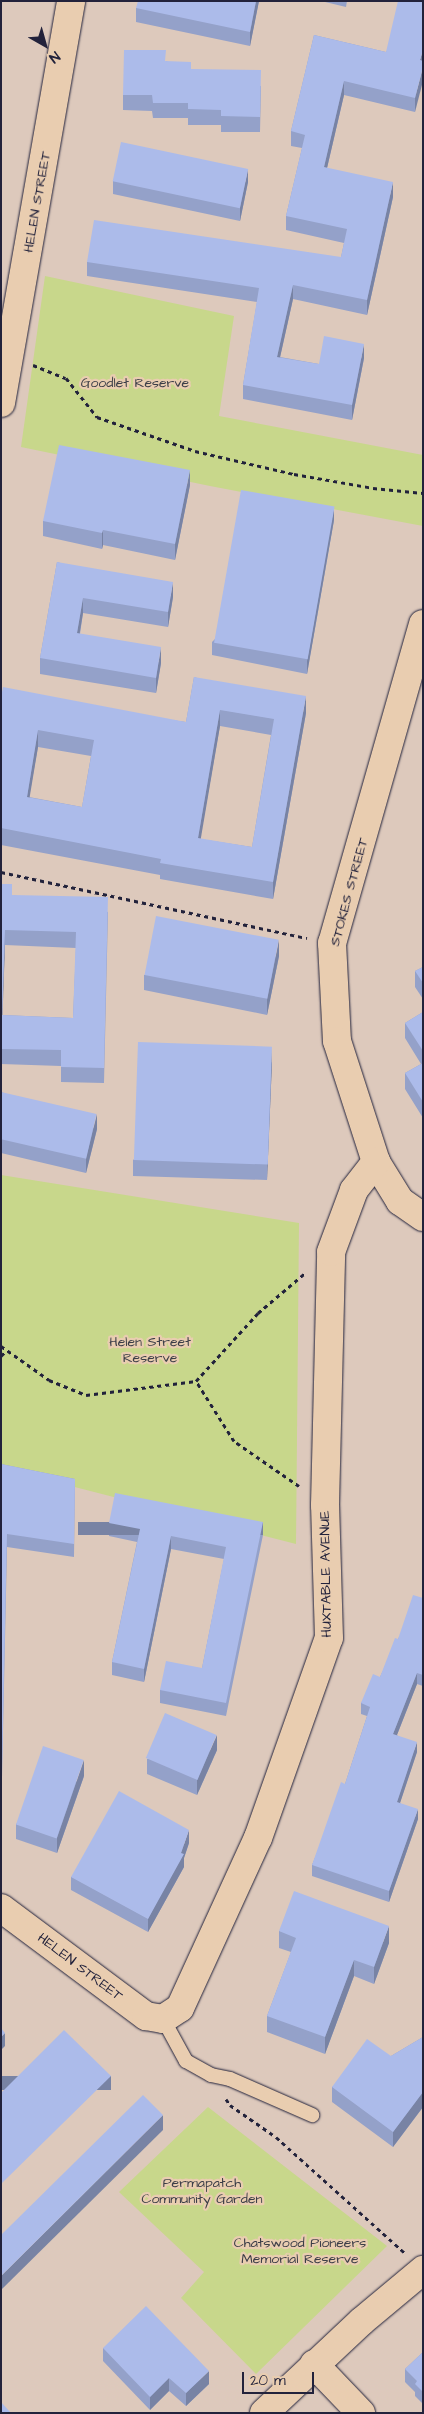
<!DOCTYPE html>
<html>
<head>
<meta charset="utf-8">
<style>
	body { margin:0 }
	#map { position:relative; width:424px; height:2414px; overflow:hidden; background:#ddc9bc; font-family:"Architects Daughter",sans-serif }
	div>[style] { position:absolute }
	[style*='--x'] { left:calc(var(--x)*1px); top:calc(var(--y)*1px); width:calc(var(--w)*1px); rotate:calc(var(--a)*1deg) }
	.green>* { inset:0; background:#c8d78b }
	.path>* { height:3px; margin-top:-1.5px; transform-origin:0; background:repeating-linear-gradient(90deg,#22223b 0 4px,transparent 0 8px) }
	.roads { filter:drop-shadow(0 0 1px #22223b) drop-shadow(0 0 1px #22223b) }
	.lane>* { height:14px; margin:-7px; padding:0 7px; transform-origin:7px; border-radius:7px; background:#e9cdb0 }
	.street>* { height:28px; margin:-14px; padding:0 14px; transform-origin:14px; border-radius:14px; background:#e9cdb0 }
	.secondary>* { height:28px; margin:-14px; padding:0 14px; transform-origin:14px; border-radius:14px; background:#e9cdb0 }
	.wall>* { inset:0; background:#94a1c9 }
	.shaded-wall>* { inset:0; background:#7883a4; transform-origin:0 0 }
	.building>* { inset:0; background:#acbbea; transform-origin:0 0 }
	span { translate:-50% -50%; white-space:nowrap; text-align:center; line-height:1.15; -webkit-text-stroke:4.5px #e9cdb0; paint-order:stroke }
	.street-label { font-size:14px; color:#22223b }
	.park-label { font-size:14px; color:#3b3d47 }
	.frame { position:absolute; inset:0; border:2px solid #22223b; pointer-events:none }
	.north { position:absolute; left:20px; top:20px; width:50px; height:50px; -webkit-text-stroke:4px #e9cdb0; paint-order:stroke; rotate:142deg; font-size:14px; font-weight:700; line-height:20px; text-align:center; color:#22223b }
	.north::after { content:''; display:block; margin:auto; width:18px; height:22px; background:#22223b; clip-path:polygon(50% 0,100% 100%,50% 72%,0 100%) }
	.scale { position:absolute; left:242px; top:2372px; width:72px; height:22px; box-sizing:border-box; border:2px solid #22223b; border-top:0; padding-left:6px; font-size:15px; line-height:18px; white-space:nowrap; color:#22223b; -webkit-text-stroke:4px #e9cdb0; paint-order:stroke }
</style>
</head>
<body>
<div id="map">
	<div class="green">
		<div style="clip-path:polygon(45px 276px,234px 316px,219px 416px,423px 455px,423px 526px,210px 486px,21px 447px)"></div>
		<div style="clip-path:polygon(1px 1175px,299px 1223px,296px 1544px,1px 1468px)"></div>
		<div style="clip-path:polygon(208px 2107px,387px 2246px,256px 2374px,181px 2298px,204px 2272px,119px 2192px)"></div>
	</div>
	<div class="path">
		<div style="--x:33;--y:365;--w:35;--a:22"></div>
		<div style="--x:66;--y:378;--w:50;--a:51.5"></div>
		<div style="--x:97;--y:417;--w:104;--a:19.1"></div>
		<div style="--x:195;--y:451;--w:102;--a:13.1"></div>
		<div style="--x:294;--y:474;--w:80;--a:10"></div>
		<div style="--x:373;--y:488;--w:50;--a:5.7"></div>
		<div style="--x:1;--y:872;--w:313;--a:12.2"></div>
		<div style="--x:1;--y:1346;--w:59;--a:35.3"></div>
		<div style="--x:49;--y:1380;--w:40;--a:22"></div>
		<div style="--x:86;--y:1395;--w:111;--a:-7.3"></div>
		<div style="--x:1;--y:1356;--w:7;--a:-45"></div>
		<div style="--x:299;--y:1486;--w:79;--a:-145.3"></div>
		<div style="--x:234;--y:1441;--w:71;--a:-122.3"></div>
		<div style="--x:196;--y:1381;--w:92;--a:-47.6"></div>
		<div style="--x:258;--y:1313;--w:62;--a:-40.4"></div>
		<div style="--x:226;--y:2099;--w:7;--a:56"></div>
		<div style="--x:230;--y:2105;--w:56;--a:34.8"></div>
		<div style="--x:276;--y:2137;--w:173;--a:42"></div>
	</div>
	<div class="roads">
		<div class="lane">
			<div style="--x:163;--y:2019;--w:48;--a:61.3"></div>
			<div style="--x:186;--y:2061;--w:29;--a:29"></div>
			<div style="--x:211;--y:2075;--w:19;--a:12"></div>
			<div style="--x:230;--y:2079;--w:90;--a:23.7"></div>
		</div>
		<div class="street">
			<div style="--x:1;--y:403;--w:408;--a:-80.1"></div>
			<div style="--x:423;--y:624;--w:332;--a:105.9"></div>
			<div style="--x:332;--y:943;--w:98;--a:87.1"></div>
			<div style="--x:337;--y:1041;--w:127;--a:72.1"></div>
			<div style="--x:376;--y:1162;--w:46;--a:58.4"></div>
			<div style="--x:400;--y:1201;--w:28;--a:35"></div>
			<div style="--x:1;--y:1908;--w:181;--a:36.7"></div>
			<div style="--x:146;--y:2016;--w:17;--a:10"></div>
			<div style="--x:163;--y:2019;--w:20;--a:-33"></div>
			<div style="--x:180;--y:2008;--w:187;--a:-65.4"></div>
			<div style="--x:258;--y:1838;--w:212;--a:-70.5"></div>
			<div style="--x:329;--y:1638;--w:133;--a:-91.7"></div>
			<div style="--x:325;--y:1505;--w:253;--a:-88.6"></div>
			<div style="--x:331;--y:1252;--w:66;--a:-69.6"></div>
			<div style="--x:354;--y:1190;--w:36;--a:-52"></div>
			<div style="--x:314;--y:2364;--w:68;--a:46.2"></div>
		</div>
		<div class="secondary">
			<div style="--x:264;--y:2413;--w:134;--a:-43.2"></div>
			<div style="--x:362;--y:2321;--w:80;--a:-39.9"></div>
		</div>
	</div>
	<div class="wall">
		<div style="clip-path:polygon(259px 1px,250px 46px,136px 22px,136px 8px)"></div>
		<div style="clip-path:polygon(321px 1px,347px 1px,346px 7px)"></div>
		<div style="clip-path:polygon(423px 1px,415px 112px,344px 95px,327px 168px,393px 197px,367px 315px,293px 299px,280px 357px,319px 364px,364px 358px,352px 420px,243px 399px,243px 385px,257px 302px,87px 276px,87px 262px,341px 257px,344px 243px,286px 230px,286px 216px,302px 148px,291px 146px,291px 131px,314px 35px,386px 52px)"></div>
		<div style="clip-path:polygon(166px 61px,191px 69px,261px 86px,260px 132px,221px 132px,221px 125px,188px 125px,188px 118px,153px 118px,152px 111px,123px 110px,123px 95px)"></div>
		<div style="clip-path:polygon(113px 181px,248px 182px,240px 221px,113px 194px)"></div>
		<div style="clip-path:polygon(190px 485px,175px 560px,103px 545px,102px 549px,43px 536px,43px 521px)"></div>
		<div style="clip-path:polygon(334px 520px,307px 674px,212px 655px,212px 642px)"></div>
		<div style="clip-path:polygon(57px 562px,173px 597px,168px 627px,83px 613px,80px 634px,161px 663px,156px 693px,40px 674px,40px 658px)"></div>
		<div style="clip-path:polygon(evenodd,194px 677px,306px 713px,273px 899px,160px 879px,160px 875px,1px 845px,1px 697px,186px 722px,194px 677px,220px 726px,271px 735px,252px 847px,200px 839px,220px 726px,194px 677px,38px 747px,91px 756px,82px 807px,29px 797px,38px 747px)"></div>
		<div style="clip-path:polygon(evenodd,1px 884px,12px 895px,108px 912px,104px 1083px,61px 1082px,61px 1066px,1px 1064px,1px 884px,5px 945px,76px 948px,73px 1018px,2px 1015px,5px 945px)"></div>
		<div style="clip-path:polygon(279px 956px,267px 1015px,144px 990px,144px 975px)"></div>
		<div style="clip-path:polygon(423px 967px,423px 999px,415px 987px,415px 971px)"></div>
		<div style="clip-path:polygon(423px 1012px,423px 1118px,405px 1089px,405px 1073px,421px 1064px,405px 1038px,405px 1023px)"></div>
		<div style="clip-path:polygon(272px 1062px,267px 1180px,133px 1176px,133px 1160px)"></div>
		<div style="clip-path:polygon(1px 1092px,97px 1129px,86px 1173px,1px 1153px)"></div>
		<div style="clip-path:polygon(1px 1464px,75px 1479px,74px 1557px,7px 1547px,2px 1778px)"></div>
		<div style="clip-path:polygon(109px 1523px,263px 1535px,226px 1716px,160px 1703px,160px 1690px,202px 1668px,224px 1559px,171px 1549px,144px 1682px,112px 1675px,112px 1662px,137px 1542px,109px 1536px)"></div>
		<div style="clip-path:polygon(423px 1598px,423px 1686px,417px 1684px,397px 1735px,417px 1752px,400px 1803px,418px 1819px,389px 1902px,312px 1876px,312px 1865px,345px 1784px,367px 1716px,361px 1714px,361px 1703px,380px 1677px,398px 1639px)"></div>
		<div style="clip-path:polygon(217px 1750px,197px 1795px,147px 1774px,147px 1759px)"></div>
		<div style="clip-path:polygon(84px 1776px,57px 1853px,16px 1839px,16px 1824px)"></div>
		<div style="clip-path:polygon(189px 1843px,184px 1858px,184px 1867px,148px 1932px,71px 1890px,71px 1877px)"></div>
		<div style="clip-path:polygon(279px 1931px,389px 1943px,374px 1984px,354px 1976px,325px 2054px,267px 2032px,267px 2016px,291px 1952px,279px 1948px)"></div>
		<div style="clip-path:polygon(423px 2037px,423px 2107px,393px 2147px,332px 2102px,332px 2087px,391px 2056px)"></div>
		<div style="clip-path:polygon(103px 2348px,209px 2384px,186px 2406px,169px 2391px,150px 2410px,103px 2361px)"></div>
		<div style="clip-path:polygon(423px 2352px,423px 2404px,415px 2396px,415px 2392px,405px 2382px,405px 2369px)"></div>
	</div>
	<div class="shaded-wall">
		<div style="clip-path:polygon(256px 1px,259px 1px,250px 46px,250px 32px)"></div>
		<div style="clip-path:polygon(423px 50px,423px 64px,420px 60px)"></div>
		<div style="clip-path:polygon(423px 67px,423px 81px,415px 112px,415px 98px)"></div>
		<div style="clip-path:polygon(344px 81px,344px 95px,324px 181px,324px 167px)"></div>
		<div style="clip-path:polygon(248px 169px,248px 182px,240px 221px,240px 208px)"></div>
		<div style="clip-path:polygon(393px 182px,393px 197px,367px 315px,367px 300px)"></div>
		<div style="clip-path:polygon(293px 285px,293px 299px,277px 371px,277px 357px)"></div>
		<div style="clip-path:polygon(364px 344px,364px 358px,352px 420px,352px 405px)"></div>
		<div style="clip-path:polygon(190px 470px,190px 485px,175px 560px,175px 544px)"></div>
		<div style="clip-path:polygon(334px 507px,334px 520px,307px 674px,307px 661px)"></div>
		<div style="clip-path:polygon(103px 530px,103px 545px,102px 549px,102px 533px)"></div>
		<div style="clip-path:polygon(173px 582px,173px 597px,168px 627px,168px 612px)"></div>
		<div style="clip-path:polygon(83px 598px,83px 613px,77px 649px,77px 633px)"></div>
		<div style="clip-path:polygon(161px 647px,161px 663px,156px 693px,156px 678px)"></div>
		<div style="clip-path:polygon(306px 696px,306px 713px,273px 899px,273px 882px)"></div>
		<div style="clip-path:polygon(220px 710px,220px 726px,198px 855px,198px 838px)"></div>
		<div style="clip-path:polygon(38px 730px,38px 747px,27px 813px,27px 797px)"></div>
		<div style="clip-path:polygon(5px 930px,5px 945px,2px 1030px,2px 1015px)"></div>
		<div style="clip-path:polygon(279px 940px,279px 956px,267px 1015px,267px 1000px)"></div>
		<div style="clip-path:polygon(272px 1047px,272px 1062px,267px 1180px,267px 1165px)"></div>
		<div style="clip-path:polygon(97px 1114px,97px 1129px,86px 1173px,86px 1158px)"></div>
		<div style="left:263px;top:1522px;width:13px;height:185px;rotate:90deg"></div>
		<div style="clip-path:polygon(171px 1536px,171px 1549px,144px 1682px,144px 1669px)"></div>
		<div style="clip-path:polygon(417px 1673px,417px 1684px,393px 1745px,393px 1734px)"></div>
		<div style="clip-path:polygon(217px 1735px,217px 1750px,197px 1795px,197px 1780px)"></div>
		<div style="clip-path:polygon(417px 1742px,417px 1752px,397px 1812px,397px 1802px)"></div>
		<div style="clip-path:polygon(84px 1760px,84px 1776px,57px 1853px,57px 1838px)"></div>
		<div style="clip-path:polygon(418px 1809px,418px 1819px,389px 1902px,389px 1891px)"></div>
		<div style="clip-path:polygon(189px 1830px,189px 1843px,184px 1858px,184px 1867px,148px 1932px,148px 1919px,181px 1853px)"></div>
		<div style="clip-path:polygon(389px 1926px,389px 1943px,374px 1984px,374px 1967px)"></div>
		<div style="clip-path:polygon(354px 1960px,354px 1976px,325px 2054px,325px 2037px)"></div>
		<div style="clip-path:polygon(5px 2033px,5px 2046px,1px 2050px,1px 2037px)"></div>
		<div style="left:111px;top:2076px;width:14px;height:154px;rotate:90deg"></div>
		<div style="clip-path:polygon(423px 2092px,423px 2107px,393px 2147px,393px 2132px)"></div>
		<div style="clip-path:polygon(163px 2115px,163px 2130px,1px 2290px,1px 2276px)"></div>
		<div style="clip-path:polygon(209px 2371px,209px 2384px,186px 2406px,186px 2393px)"></div>
		<div style="clip-path:polygon(169px 2378px,169px 2391px,150px 2410px,150px 2397px)"></div>
	</div>
	<div class="building">
		<div style="clip-path:polygon(138px 1px,256px 1px,250px 32px,136px 8px)"></div>
		<div style="clip-path:polygon(398px 1px,423px 1px,423px 50px,420px 60px,423px 61px,423px 67px,415px 98px,344px 81px,324px 167px,393px 182px,367px 300px,293px 285px,277px 357px,319px 364px,324px 336px,364px 344px,352px 405px,243px 385px,259px 288px,87px 262px,94px 220px,341px 257px,347px 229px,286px 216px,305px 135px,291px 131px,314px 35px,386px 52px)"></div>
		<div style="clip-path:polygon(124px 50px,166px 50px,165px 61px,191px 62px,191px 69px,261px 70px,260px 117px,221px 116px,221px 110px,188px 109px,188px 103px,153px 103px,152px 95px,123px 95px)"></div>
		<div style="left:121px;top:142px;width:130px;height:40px;rotate:12deg"></div>
		<div style="clip-path:polygon(59px 445px,190px 470px,175px 544px,103px 530px,102px 533px,43px 521px)"></div>
		<div style="left:241px;top:490px;width:95px;height:155px;rotate:10deg"></div>
		<div style="clip-path:polygon(57px 562px,173px 582px,168px 612px,83px 598px,77px 633px,161px 647px,156px 678px,40px 658px)"></div>
		<div style="clip-path:polygon(evenodd,194px 677px,306px 696px,273px 882px,160px 863px,161px 859px,1px 828px,1px 697px,3px 687px,186px 722px,194px 677px,220px 710px,274px 719px,252px 847px,198px 838px,220px 710px,194px 677px,38px 730px,94px 740px,82px 807px,27px 797px,38px 730px)"></div>
		<div style="clip-path:polygon(evenodd,1px 884px,12px 884px,12px 895px,108px 897px,104px 1068px,61px 1067px,61px 1050px,1px 1049px,1px 884px,5px 930px,76px 932px,73px 1018px,2px 1015px,5px 930px)"></div>
		<div style="left:156px;top:916px;width:125px;height:60px;rotate:11deg"></div>
		<div style="clip-path:polygon(423px 967px,423px 983px,415px 971px)"></div>
		<div style="clip-path:polygon(423px 1012px,423px 1051px,405px 1023px)"></div>
		<div style="left:138px;top:1042px;width:134px;height:118px;rotate:2deg"></div>
		<div style="clip-path:polygon(423px 1063px,423px 1102px,405px 1073px)"></div>
		<div style="left:1px;top:1092px;width:98px;height:46px;rotate:13deg"></div>
		<div style="clip-path:polygon(1px 1464px,75px 1479px,74px 1544px,7px 1534px,2px 1765px)"></div>
		<div style="clip-path:polygon(115px 1493px,263px 1522px,226px 1703px,160px 1690px,166px 1661px,202px 1668px,226px 1547px,171px 1536px,144px 1669px,112px 1662px,140px 1529px,109px 1523px)"></div>
		<div style="clip-path:polygon(413px 1595px,423px 1598px,423px 1675px,417px 1673px,393px 1734px,417px 1742px,397px 1802px,418px 1809px,389px 1891px,312px 1865px,341px 1782px,345px 1784px,370px 1707px,361px 1703px,373px 1674px,380px 1677px,395px 1638px,398px 1639px)"></div>
		<div style="left:165px;top:1713px;width:56px;height:49px;rotate:23deg"></div>
		<div style="left:43px;top:1746px;width:43px;height:83px;rotate:19deg"></div>
		<div style="clip-path:polygon(119px 1791px,189px 1830px,181px 1853px,184px 1854px,148px 1919px,71px 1877px)"></div>
		<div style="clip-path:polygon(294px 1891px,389px 1926px,374px 1967px,354px 1960px,325px 2037px,267px 2016px,296px 1938px,279px 1931px)"></div>
		<div style="clip-path:polygon(1px 2028px,5px 2033px,1px 2037px)"></div>
		<div style="clip-path:polygon(64px 2030px,111px 2076px,1px 2184px,1px 2093px)"></div>
		<div style="clip-path:polygon(423px 2037px,423px 2092px,393px 2132px,332px 2087px,367px 2039px,391px 2056px)"></div>
		<div style="clip-path:polygon(143px 2095px,163px 2115px,1px 2276px,1px 2235px)"></div>
		<div style="clip-path:polygon(146px 2306px,209px 2371px,186px 2393px,169px 2378px,150px 2397px,103px 2348px)"></div>
		<div style="clip-path:polygon(423px 2352px,423px 2392px,415px 2384px,417px 2381px,405px 2369px)"></div>
		<div style="clip-path:polygon(1px 2402px,11px 2413px,1px 2413px)"></div>
	</div>
	<div class="street-label">
		<span style="left:37px;top:202px;rotate:-80deg">HELEN STREET</span>
		<span style="left:349px;top:892px;rotate:-75deg">STOKES STREET</span>
		<span style="left:326px;top:1574px;rotate:-91deg">HUXTABLE AVENUE</span>
		<span style="left:80px;top:1967px;rotate:37deg">HELEN STREET</span>
	</div>
	<div class="park-label">
		<span style="left:135px;top:383px">Goodlet Reserve</span>
		<span style="left:150px;top:1350px">Helen Street<br>Reserve</span>
		<span style="left:202px;top:2191px">Permapatch<br>Community Garden</span>
		<span style="left:300px;top:2251px">Chatswood Pioneers<br>Memorial Reserve</span>
	</div>
	<div class="frame"></div>
	<div class="north">N</div>
	<div class="scale">20 m</div>
</div>
</body>
</html>
